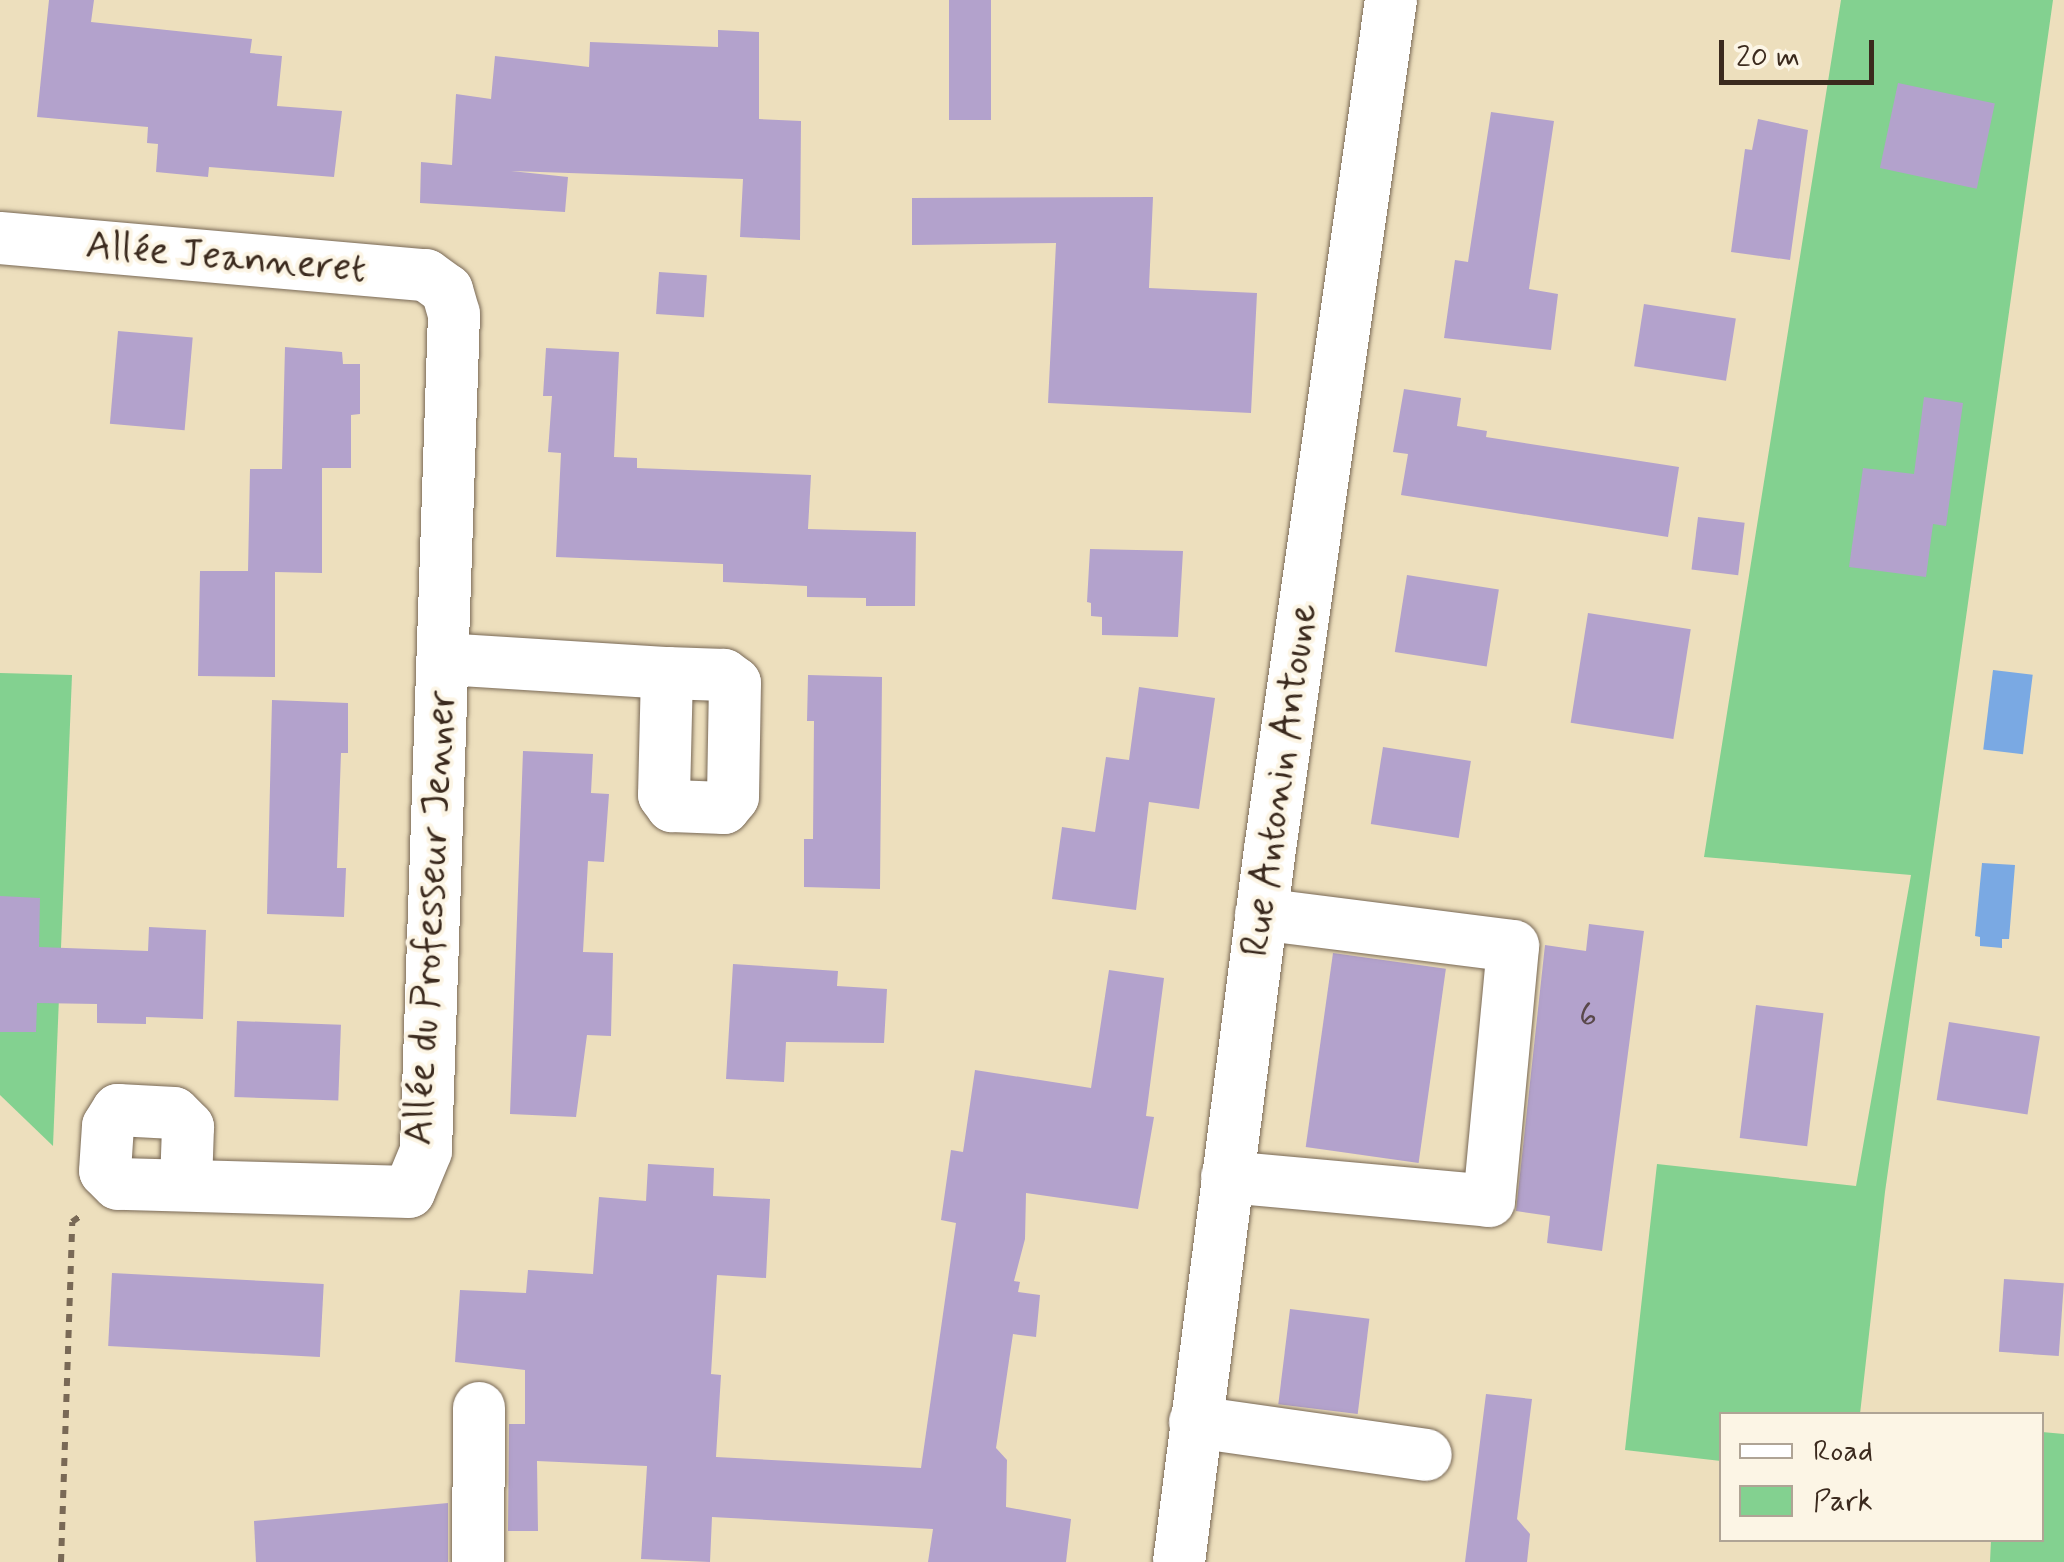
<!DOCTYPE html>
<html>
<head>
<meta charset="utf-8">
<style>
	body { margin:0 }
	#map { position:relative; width:2064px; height:1562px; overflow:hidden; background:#eddfbd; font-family:Mynerve,sans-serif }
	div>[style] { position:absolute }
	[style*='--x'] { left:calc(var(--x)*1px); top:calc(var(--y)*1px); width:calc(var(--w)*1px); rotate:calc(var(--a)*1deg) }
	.green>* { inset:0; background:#83d190 }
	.water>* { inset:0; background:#7aa9e3; transform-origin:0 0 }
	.building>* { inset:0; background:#b3a2cc; transform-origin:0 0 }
	.path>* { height:6px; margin-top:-3px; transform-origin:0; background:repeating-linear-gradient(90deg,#796956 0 8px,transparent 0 16px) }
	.roads { filter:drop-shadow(0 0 2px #796956) drop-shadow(0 0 2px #796956) }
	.minor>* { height:52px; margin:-26px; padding:0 26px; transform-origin:26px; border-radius:26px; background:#fff }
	span { translate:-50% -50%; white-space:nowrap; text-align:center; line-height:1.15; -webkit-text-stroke:8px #fcf5e5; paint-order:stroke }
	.number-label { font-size:35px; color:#59484a }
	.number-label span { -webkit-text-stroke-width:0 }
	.street-label { font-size:40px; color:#3b2a1e }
	.legend { position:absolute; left:1719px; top:1412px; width:325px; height:130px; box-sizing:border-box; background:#fcf5e5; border:2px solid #afa495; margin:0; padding:12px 18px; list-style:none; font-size:30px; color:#3b2a1e }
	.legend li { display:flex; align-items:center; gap:20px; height:50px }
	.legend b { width:50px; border:2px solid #afa495 }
	.scale { position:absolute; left:1719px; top:40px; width:155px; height:45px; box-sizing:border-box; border:5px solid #3b2a1e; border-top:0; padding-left:12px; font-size:30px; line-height:35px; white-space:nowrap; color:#3b2a1e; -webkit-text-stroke:8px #fcf5e5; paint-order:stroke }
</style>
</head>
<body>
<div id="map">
	<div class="green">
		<div style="clip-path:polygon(1841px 0,2053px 0,1885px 1192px,1860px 1414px,1722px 1414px,1721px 1461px,1625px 1450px,1657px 1164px,1856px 1186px,1911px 875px,1704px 857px)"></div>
		<div style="clip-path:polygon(0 673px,72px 675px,53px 1146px,0 1095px)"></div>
		<div style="clip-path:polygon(2042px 1432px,2064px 1434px,2064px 1562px,1990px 1562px,1991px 1540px,2042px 1540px)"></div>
	</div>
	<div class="water">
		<div style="left:1993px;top:670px;width:40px;height:80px;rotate:7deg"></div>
		<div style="clip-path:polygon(1982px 863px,2015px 865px,2009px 939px,2002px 939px,2002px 948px,1980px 946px,1980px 937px,1975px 936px)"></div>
	</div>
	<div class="building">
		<div style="clip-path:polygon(49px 0,94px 0,91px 22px,252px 39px,250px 53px,282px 56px,277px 106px,342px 111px,334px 177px,209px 167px,208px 177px,156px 172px,158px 144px,147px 143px,148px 127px,37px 117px)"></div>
		<div style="left:949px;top:0;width:42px;height:120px"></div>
		<div style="clip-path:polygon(718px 30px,759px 32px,759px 119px,801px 121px,800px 240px,740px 237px,743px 179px,511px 171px,568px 177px,565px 212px,420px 203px,421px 162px,452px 165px,456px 94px,491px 99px,495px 56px,589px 67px,590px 42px,718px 47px)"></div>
		<div style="left:1898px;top:83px;width:99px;height:87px;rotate:12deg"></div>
		<div style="clip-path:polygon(1491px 112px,1554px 121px,1529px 289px,1558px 294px,1551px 350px,1444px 338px,1455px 260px,1468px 262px)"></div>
		<div style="clip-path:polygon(1758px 119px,1808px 130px,1790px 260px,1731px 252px,1745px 149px,1752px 150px)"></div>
		<div style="clip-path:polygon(1153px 197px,1149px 288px,1257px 293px,1251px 413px,1048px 403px,1056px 243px,912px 245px,912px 198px)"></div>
		<div style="left:659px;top:272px;width:48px;height:42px;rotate:4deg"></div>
		<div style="left:1644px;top:304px;width:93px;height:63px;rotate:9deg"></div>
		<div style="left:118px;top:331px;width:75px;height:93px;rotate:5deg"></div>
		<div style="clip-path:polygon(285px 347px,342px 352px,343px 364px,360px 364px,360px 414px,351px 415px,351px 468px,322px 468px,322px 573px,275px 572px,275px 677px,198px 676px,200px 571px,248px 571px,250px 469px,282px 469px)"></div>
		<div style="clip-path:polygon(546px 348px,619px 352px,614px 457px,637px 458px,637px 468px,811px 475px,808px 529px,916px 532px,915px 606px,866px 606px,866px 598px,807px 597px,807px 586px,723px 582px,723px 564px,556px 557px,561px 453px,548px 452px,552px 396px,543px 396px)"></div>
		<div style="clip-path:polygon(1404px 389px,1461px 398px,1457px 426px,1487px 431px,1486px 437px,1679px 467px,1668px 537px,1401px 495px,1408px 454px,1393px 452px)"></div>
		<div style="clip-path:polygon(1924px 397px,1963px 403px,1946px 526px,1933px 524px,1926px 577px,1849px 567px,1863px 468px,1914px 474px)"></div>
		<div style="left:1698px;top:517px;width:47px;height:53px;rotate:7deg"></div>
		<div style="clip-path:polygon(1090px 549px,1183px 551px,1178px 637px,1102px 635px,1102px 617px,1091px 616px,1091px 603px,1087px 602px)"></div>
		<div style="left:1407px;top:575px;width:93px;height:78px;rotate:9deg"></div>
		<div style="left:1588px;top:613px;width:104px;height:111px;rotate:9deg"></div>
		<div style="clip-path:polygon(808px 675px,882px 677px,880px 889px,804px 887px,804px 839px,813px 839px,814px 721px,807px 721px)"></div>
		<div style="clip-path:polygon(1139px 687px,1215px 698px,1199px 809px,1149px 802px,1136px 910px,1052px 899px,1062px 827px,1095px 832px,1106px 757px,1129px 760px)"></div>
		<div style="clip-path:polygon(272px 700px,348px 703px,348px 753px,341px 753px,337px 868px,346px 868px,344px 917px,267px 914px)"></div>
		<div style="left:1383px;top:747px;width:89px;height:78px;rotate:9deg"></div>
		<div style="clip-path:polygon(523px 751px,593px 754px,591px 793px,609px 794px,604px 862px,588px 861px,583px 952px,613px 953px,611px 1036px,587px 1035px,576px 1117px,510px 1114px)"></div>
		<div style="clip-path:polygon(0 896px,40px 898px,39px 947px,148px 951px,149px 927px,206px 930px,203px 1019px,146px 1017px,146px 1024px,97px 1023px,97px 1004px,37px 1003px,36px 1032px,0 1032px)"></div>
		<div style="clip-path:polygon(1589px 924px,1644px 931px,1602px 1251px,1547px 1243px,1550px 1216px,1516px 1211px,1545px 945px,1586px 951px)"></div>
		<div style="left:1333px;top:953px;width:114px;height:196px;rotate:8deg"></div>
		<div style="clip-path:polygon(733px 964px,838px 971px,837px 986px,887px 989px,884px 1043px,786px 1042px,784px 1082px,726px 1079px)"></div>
		<div style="clip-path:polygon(1109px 970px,1164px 978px,1146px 1116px,1154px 1117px,1138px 1209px,1026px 1193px,1025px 1239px,1014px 1281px,1020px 1282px,1018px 1292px,1040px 1295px,1036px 1337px,1013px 1334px,996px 1448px,1007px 1460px,1006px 1507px,1071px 1519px,1066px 1562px,928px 1562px,933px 1529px,712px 1517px,710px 1562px,641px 1559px,647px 1466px,537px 1461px,538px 1531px,508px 1531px,509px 1424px,525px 1424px,525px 1370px,455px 1362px,460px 1290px,526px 1293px,528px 1270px,593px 1274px,599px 1197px,646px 1201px,648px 1164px,714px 1168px,713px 1196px,770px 1199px,766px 1278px,717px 1275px,711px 1374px,721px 1375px,716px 1457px,921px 1468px,956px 1223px,941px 1220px,951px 1150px,963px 1152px,975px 1070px,1091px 1088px)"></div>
		<div style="left:1756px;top:1005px;width:68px;height:134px;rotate:7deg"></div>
		<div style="left:237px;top:1021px;width:104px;height:76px;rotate:2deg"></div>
		<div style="left:1949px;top:1022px;width:92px;height:79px;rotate:9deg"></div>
		<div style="left:112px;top:1273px;width:212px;height:73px;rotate:3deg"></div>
		<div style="left:2004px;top:1279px;width:60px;height:73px;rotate:4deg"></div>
		<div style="left:1290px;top:1309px;width:80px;height:96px;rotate:7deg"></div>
		<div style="clip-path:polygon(1486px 1394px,1532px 1399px,1517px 1519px,1530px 1534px,1527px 1562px,1465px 1562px)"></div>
		<div style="clip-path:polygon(448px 1503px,448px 1562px,256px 1562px,254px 1521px)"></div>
	</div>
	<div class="path">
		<div style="--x:61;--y:1562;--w:340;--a:-88.1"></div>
		<div style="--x:72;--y:1222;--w:9;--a:-36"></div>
	</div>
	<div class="roads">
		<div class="minor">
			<div style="--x:0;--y:238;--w:428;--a:5"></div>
			<div style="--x:426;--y:275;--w:26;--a:36"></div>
			<div style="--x:447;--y:290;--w:25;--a:74"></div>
			<div style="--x:454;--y:314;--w:837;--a:91.92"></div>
			<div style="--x:426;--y:1151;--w:44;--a:112.5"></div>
			<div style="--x:409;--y:1192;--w:291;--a:-178.4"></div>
			<div style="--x:118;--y:1184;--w:18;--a:-135"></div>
			<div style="--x:105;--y:1171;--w:45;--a:-86.2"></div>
			<div style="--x:108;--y:1126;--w:19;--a:-58"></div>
			<div style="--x:118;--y:1110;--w:56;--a:3.1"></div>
			<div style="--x:174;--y:1113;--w:20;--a:45"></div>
			<div style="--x:188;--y:1127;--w:58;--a:92"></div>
			<div style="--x:444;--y:659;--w:223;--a:3.6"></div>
			<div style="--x:667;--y:673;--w:122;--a:91.4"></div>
			<div style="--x:664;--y:795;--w:14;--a:54"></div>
			<div style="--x:672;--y:806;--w:52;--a:2.2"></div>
			<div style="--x:724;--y:808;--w:14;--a:-51"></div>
			<div style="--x:733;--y:797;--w:114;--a:-89"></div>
			<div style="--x:735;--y:683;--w:14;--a:-144"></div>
			<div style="--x:724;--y:675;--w:57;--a:-178"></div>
			<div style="--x:1227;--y:1177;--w:263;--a:5.2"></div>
			<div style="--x:1489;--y:1201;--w:256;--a:-84.6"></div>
			<div style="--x:1513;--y:946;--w:254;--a:-172.8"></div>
			<div style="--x:1195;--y:1422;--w:233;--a:8.1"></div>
			<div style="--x:478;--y:1562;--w:154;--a:-89.6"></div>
			<div style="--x:1179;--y:1562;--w:719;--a:-82.73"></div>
			<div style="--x:1270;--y:849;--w:858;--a:-81.89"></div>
		</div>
	</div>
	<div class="number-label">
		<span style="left:1588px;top:1016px">6</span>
	</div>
	<div class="street-label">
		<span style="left:226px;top:258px;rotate:5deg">Allée Jeanneret</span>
		<span style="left:1280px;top:780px;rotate:-82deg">Rue Antonin Antoune</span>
		<span style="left:431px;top:918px;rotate:-87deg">Allée du Professeur Jenner</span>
	</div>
	<ul class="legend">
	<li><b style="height:12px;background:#fff"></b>Road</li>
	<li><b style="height:28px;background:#83d190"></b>Park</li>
	</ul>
	<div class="scale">20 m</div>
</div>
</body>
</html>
